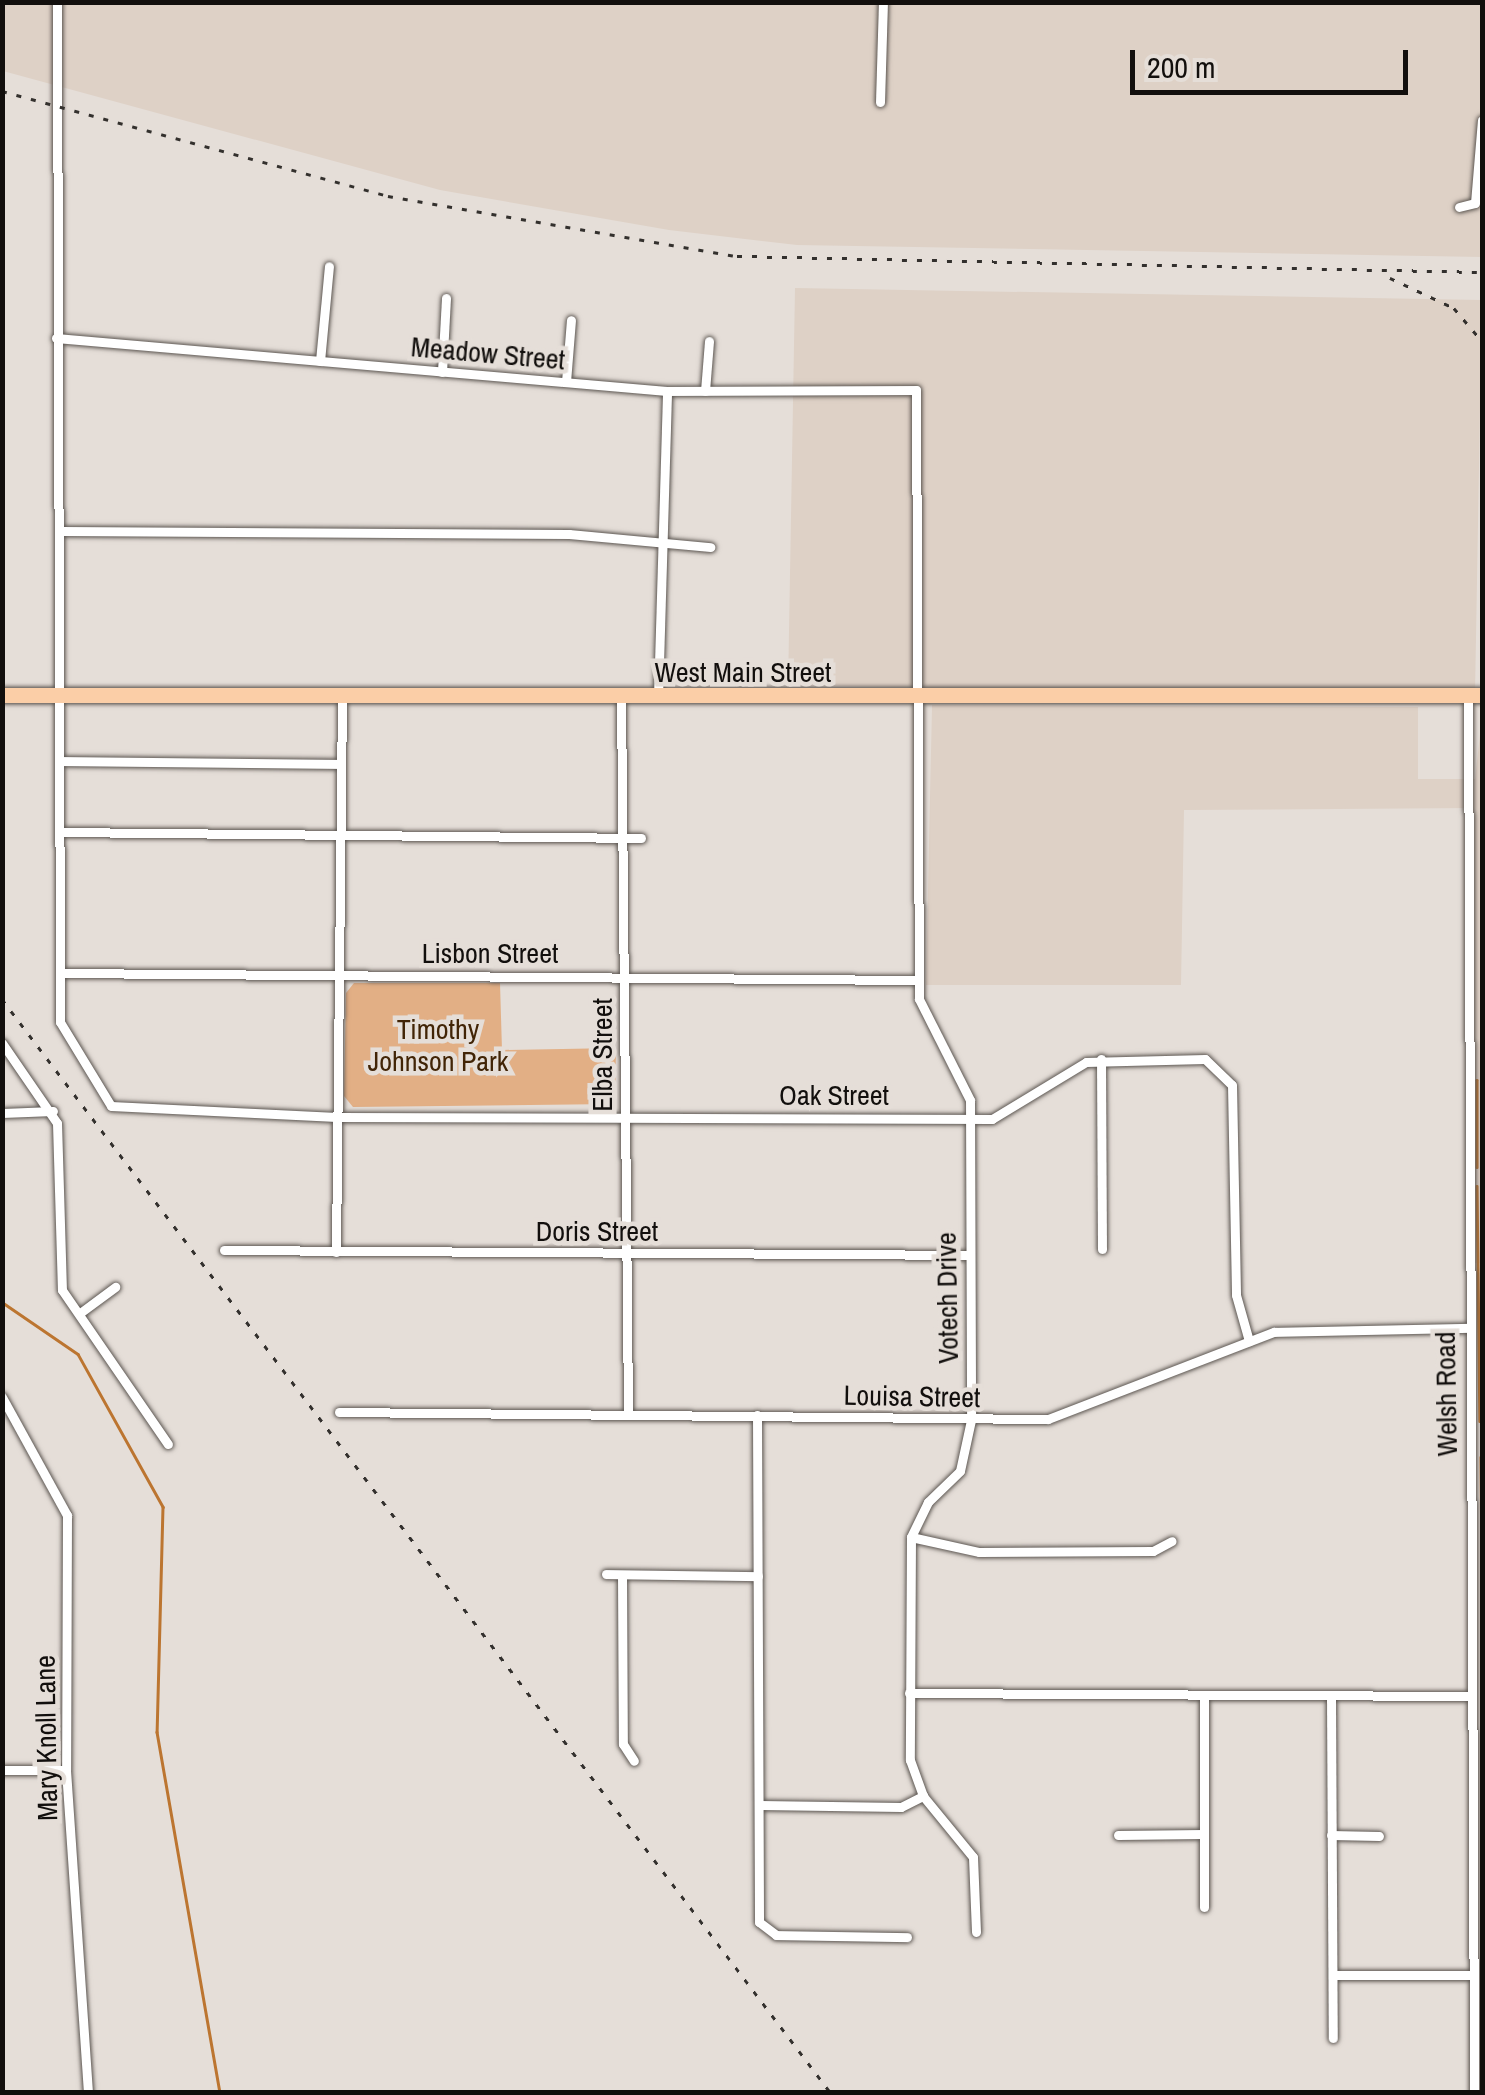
<!DOCTYPE html>
<html>
<head>
<meta charset="utf-8">
<style>
	body { margin:0 }
	#map { position:relative; width:1485px; height:2095px; overflow:hidden; background:#e5ded8; font-family:"Archivo Narrow",sans-serif }
	div>[style] { position:absolute }
	[style*='--x'] { left:calc(var(--x)*1px); top:calc(var(--y)*1px); width:calc(var(--w)*1px); rotate:calc(var(--a)*1deg) }
	.built>* { inset:0; background:#ded1c6; transform-origin:0 0 }
	.green>* { inset:0; background:#e2af85 }
	.stream>* { height:2.5px; margin:-1.25px; padding:0 1.25px; transform-origin:1.25px; border-radius:1.25px; background:#bc7530 }
	.roads { filter:drop-shadow(0 0 2px #5c5651) drop-shadow(0 0 2px #5c5651) }
	.street>* { height:9px; margin:-4.5px; padding:0 4.5px; transform-origin:4.5px; border-radius:4.5px; background:#fff }
	.primary>* { height:15px; margin:-7.5px; padding:0 7.5px; transform-origin:7.5px; border-radius:7.5px; background:#fbcea7 }
	.rail>* { height:2.5px; margin-top:-1.25px; transform-origin:0; background:repeating-linear-gradient(90deg,#33302d 0 5px,transparent 0 15px) }
	span { translate:-50% -50%; white-space:nowrap; text-align:center; line-height:1.15; -webkit-text-stroke:9px #e5ded8; paint-order:stroke }
	.street-label { font-size:28px; color:#120f0d }
	.park-label { font-size:28px; color:#412406 }
	.frame { position:absolute; inset:0; border:5px solid #120f0d; pointer-events:none }
	.scale { position:absolute; left:1130px; top:50px; width:278px; height:45px; box-sizing:border-box; border:5px solid #120f0d; border-top:0; padding-left:12px; font-size:30px; line-height:35px; white-space:nowrap; color:#120f0d; -webkit-text-stroke:8px #e5ded8; paint-order:stroke }
</style>
</head>
<body>
<div id="map">
	<div class="built">
		<div style="clip-path:polygon(2px 3px,1482px 3px,1482px 257px,797px 245px,669px 230px,440px 190px,3px 71px)"></div>
		<div style="left:795px;top:288px;width:687px;height:397px;rotate:1deg"></div>
		<div style="clip-path:polygon(932px 705px,1418px 707px,1418px 779px,1475px 779px,1482px 717px,1482px 1263px,1474px 1263px,1472px 808px,1184px 810px,1181px 985px,926px 985px)"></div>
	</div>
	<div class="green">
		<div style="clip-path:polygon(354px 983px,500px 983px,502px 1050px,616px 1048px,615px 1104px,353px 1107px,344px 1096px,346px 993px)"></div>
	</div>
	<div class="stream">
		<div style="--x:1477;--y:1080;--w:87;--a:90"></div>
		<div style="--x:1477;--y:1186;--w:235;--a:89.3"></div>
		<div style="--x:2;--y:1302;--w:92;--a:34.4"></div>
		<div style="--x:78;--y:1354;--w:175;--a:60.9"></div>
		<div style="--x:163;--y:1507;--w:225;--a:91.5"></div>
		<div style="--x:157;--y:1732;--w:365;--a:80.1"></div>
		<div style="--x:1481;--y:1457;--w:127;--a:89.5"></div>
		<div style="--x:1482;--y:1602;--w:90;--a:90"></div>
	</div>
	<div class="roads">
		<div class="street">
			<div style="--x:57;--y:2;--w:1020;--a:89.83"></div>
			<div style="--x:60;--y:1022;--w:98;--a:58.7"></div>
			<div style="--x:111;--y:1106;--w:226;--a:2.8"></div>
			<div style="--x:337;--y:1117;--w:655;--a:0.17"></div>
			<div style="--x:992;--y:1119;--w:110;--a:-31.2"></div>
			<div style="--x:1086;--y:1062;--w:119;--a:-1.4"></div>
			<div style="--x:1205;--y:1059;--w:37;--a:44"></div>
			<div style="--x:1232;--y:1085;--w:210;--a:88.9"></div>
			<div style="--x:1236;--y:1295;--w:48;--a:74.2"></div>
			<div style="--x:880;--y:102;--w:100;--a:-88.3"></div>
			<div style="--x:1459;--y:207;--w:16;--a:-14"></div>
			<div style="--x:1475;--y:203;--w:83;--a:-85.2"></div>
			<div style="--x:56;--y:338;--w:613;--a:4.96"></div>
			<div style="--x:667;--y:391;--w:249;--a:-0.2"></div>
			<div style="--x:916;--y:390;--w:609;--a:89.72"></div>
			<div style="--x:919;--y:999;--w:113;--a:63.2"></div>
			<div style="--x:970;--y:1100;--w:320;--a:89.8"></div>
			<div style="--x:971;--y:1420;--w:52;--a:102.2"></div>
			<div style="--x:960;--y:1471;--w:45;--a:135.9"></div>
			<div style="--x:928;--y:1502;--w:39;--a:116"></div>
			<div style="--x:911;--y:1537;--w:223;--a:90.3"></div>
			<div style="--x:910;--y:1760;--w:38;--a:70"></div>
			<div style="--x:923;--y:1796;--w:79;--a:50.7"></div>
			<div style="--x:973;--y:1857;--w:75;--a:87.7"></div>
			<div style="--x:320;--y:361;--w:95;--a:-84.6"></div>
			<div style="--x:442;--y:372;--w:74;--a:-86.9"></div>
			<div style="--x:566;--y:382;--w:62;--a:-85.4"></div>
			<div style="--x:705;--y:391;--w:50;--a:-85.4"></div>
			<div style="--x:61;--y:531;--w:508;--a:0.34"></div>
			<div style="--x:569;--y:534;--w:142;--a:5.3"></div>
			<div style="--x:1468;--y:695;--w:1397;--a:89.75"></div>
			<div style="--x:621;--y:696;--w:717;--a:89.44"></div>
			<div style="--x:658;--y:697;--w:306;--a:-88.3"></div>
			<div style="--x:61;--y:761;--w:280;--a:0.6"></div>
			<div style="--x:61;--y:832;--w:580;--a:0.59"></div>
			<div style="--x:61;--y:973;--w:858;--a:0.47"></div>
			<div style="--x:2;--y:1043;--w:97;--a:55.5"></div>
			<div style="--x:57;--y:1123;--w:167;--a:88.3"></div>
			<div style="--x:62;--y:1290;--w:187;--a:55.5"></div>
			<div style="--x:1101;--y:1059;--w:190;--a:89.7"></div>
			<div style="--x:2;--y:1113;--w:51;--a:-2.2"></div>
			<div style="--x:224;--y:1250;--w:746;--a:0.38"></div>
			<div style="--x:336;--y:1252;--w:556;--a:-89.38"></div>
			<div style="--x:80;--y:1313;--w:44;--a:-36.6"></div>
			<div style="--x:2;--y:1397;--w:135;--a:61.2"></div>
			<div style="--x:67;--y:1515;--w:255;--a:90.2"></div>
			<div style="--x:66;--y:1770;--w:323;--a:86.1"></div>
			<div style="--x:339;--y:1412;--w:709;--a:0.57"></div>
			<div style="--x:1048;--y:1419;--w:242;--a:-21.1"></div>
			<div style="--x:1274;--y:1332;--w:194;--a:-1.2"></div>
			<div style="--x:757;--y:1415;--w:507;--a:89.77"></div>
			<div style="--x:759;--y:1922;--w:21;--a:37"></div>
			<div style="--x:776;--y:1935;--w:131;--a:0.9"></div>
			<div style="--x:911;--y:1537;--w:70;--a:12.4"></div>
			<div style="--x:979;--y:1552;--w:174;--a:-0.3"></div>
			<div style="--x:1153;--y:1551;--w:21;--a:-28"></div>
			<div style="--x:606;--y:1574;--w:152;--a:0.8"></div>
			<div style="--x:622;--y:1575;--w:169;--a:89.7"></div>
			<div style="--x:623;--y:1744;--w:20;--a:57"></div>
			<div style="--x:909;--y:1693;--w:562;--a:0.31"></div>
			<div style="--x:1204;--y:1695;--w:212;--a:90"></div>
			<div style="--x:1331;--y:1696;--w:342;--a:89.7"></div>
			<div style="--x:2;--y:1770;--w:64;--a:0"></div>
			<div style="--x:760;--y:1805;--w:141;--a:0.8"></div>
			<div style="--x:901;--y:1807;--w:25;--a:-27"></div>
			<div style="--x:1118;--y:1835;--w:85;--a:-0.7"></div>
			<div style="--x:1331;--y:1835;--w:48;--a:1.2"></div>
			<div style="--x:1333;--y:1975;--w:140;--a:0"></div>
		</div>
		<div class="primary">
			<div style="--x:2;--y:695;--w:1480;--a:0"></div>
		</div>
	</div>
	<div class="rail">
		<div style="--x:2;--y:91;--w:400;--a:15.2"></div>
		<div style="--x:388;--y:196;--w:354;--a:9.8"></div>
		<div style="--x:737;--y:256;--w:745;--a:1.23"></div>
		<div style="--x:1390;--y:278;--w:71;--a:25.1"></div>
		<div style="--x:1454;--y:308;--w:43;--a:49.7"></div>
		<div style="--x:2;--y:999;--w:1371;--a:52.85"></div>
	</div>
	<div class="street-label">
		<span style="left:488px;top:353px;rotate:5deg">Meadow Street</span>
		<span style="left:743px;top:672px">West Main Street</span>
		<span style="left:490px;top:953px">Lisbon Street</span>
		<span style="left:602px;top:1055px;rotate:-90deg">Elba Street</span>
		<span style="left:834px;top:1095px">Oak Street</span>
		<span style="left:597px;top:1231px">Doris Street</span>
		<span style="left:947px;top:1298px;rotate:-91deg">Votech Drive</span>
		<span style="left:1446px;top:1394px;rotate:-91deg">Welsh Road</span>
		<span style="left:912px;top:1396px;rotate:1deg">Louisa Street</span>
		<span style="left:46px;top:1738px;rotate:-91deg">Mary Knoll Lane</span>
	</div>
	<div class="park-label">
		<span style="left:438px;top:1045px">Timothy<br>Johnson Park</span>
	</div>
	<div class="frame"></div>
	<div class="scale">200 m</div>
</div>
</body>
</html>
